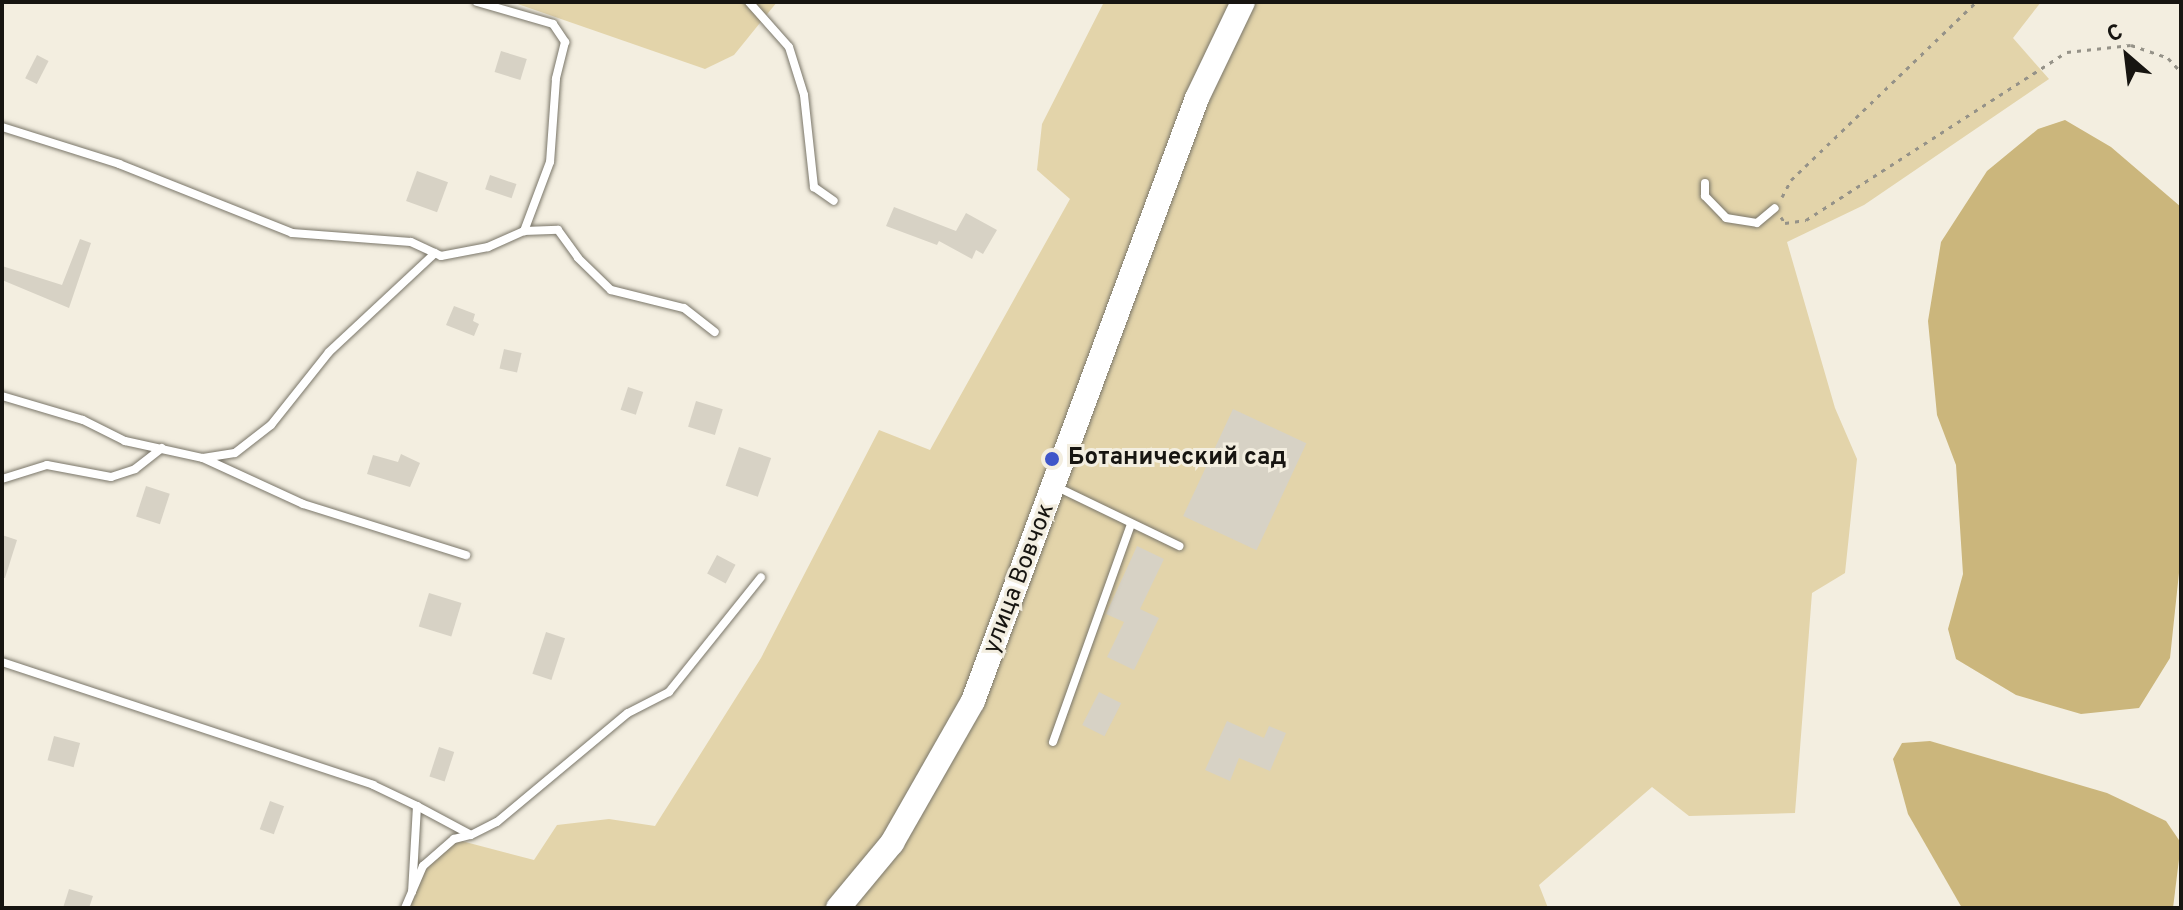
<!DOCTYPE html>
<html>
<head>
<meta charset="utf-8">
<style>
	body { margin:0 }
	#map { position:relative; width:2183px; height:910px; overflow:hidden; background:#f3eee0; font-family:Overpass,sans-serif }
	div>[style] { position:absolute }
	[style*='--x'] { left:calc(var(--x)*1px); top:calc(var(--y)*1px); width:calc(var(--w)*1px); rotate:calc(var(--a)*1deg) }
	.green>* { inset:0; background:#e3d4aa }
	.water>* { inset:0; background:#cbb67c }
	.building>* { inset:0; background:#d7d2c5; transform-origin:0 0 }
	.path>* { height:3px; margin-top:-1.5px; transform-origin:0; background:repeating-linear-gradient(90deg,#959288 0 4px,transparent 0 10px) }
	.roads { filter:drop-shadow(0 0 2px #7a7669) drop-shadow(0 0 2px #7a7669) }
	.lane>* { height:8px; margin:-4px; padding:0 4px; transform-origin:4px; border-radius:4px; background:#fff }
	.secondary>* { height:24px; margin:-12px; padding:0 12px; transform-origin:12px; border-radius:12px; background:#fff }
	.dots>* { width:22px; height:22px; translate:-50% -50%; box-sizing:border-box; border:4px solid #f3eee0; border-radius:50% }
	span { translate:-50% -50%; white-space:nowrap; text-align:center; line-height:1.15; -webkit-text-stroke:6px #f3eee0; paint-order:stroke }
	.poi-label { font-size:24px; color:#171511; font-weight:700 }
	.left { translate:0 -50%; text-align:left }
	.street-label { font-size:24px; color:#171511 }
	.frame { position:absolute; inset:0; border:4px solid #171511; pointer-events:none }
	.north { position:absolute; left:2087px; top:16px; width:80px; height:80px; -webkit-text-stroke:6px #f3eee0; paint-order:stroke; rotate:332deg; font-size:22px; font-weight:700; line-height:32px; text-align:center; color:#171511 }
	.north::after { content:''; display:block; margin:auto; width:28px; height:36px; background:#171511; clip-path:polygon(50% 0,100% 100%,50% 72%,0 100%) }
</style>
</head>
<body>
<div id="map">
	<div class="green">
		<div style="clip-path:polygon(512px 2px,777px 2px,734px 55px,705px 69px)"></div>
		<div style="clip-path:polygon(1104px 2px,2041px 2px,2013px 38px,2049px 79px,1864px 205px,1787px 242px,1835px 408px,1857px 459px,1845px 573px,1812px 593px,1795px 813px,1689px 816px,1652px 787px,1539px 885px,1548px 908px,405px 908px,423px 866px,454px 839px,534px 860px,557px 825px,609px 819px,655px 826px,761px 658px,879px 430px,930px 450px,1070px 199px,1037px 170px,1042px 124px)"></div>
	</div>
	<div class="water">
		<div style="clip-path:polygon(2065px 120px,2111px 147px,2181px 207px,2181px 554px,2170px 658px,2139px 708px,2081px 714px,2016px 695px,1956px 659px,1948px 629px,1963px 574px,1956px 465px,1937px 415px,1928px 321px,1941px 242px,1987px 171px,2038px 129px)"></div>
		<div style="clip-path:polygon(1930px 741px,2107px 793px,2166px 821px,2181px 843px,2173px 908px,1962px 908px,1908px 814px,1893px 759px,1902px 743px)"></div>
	</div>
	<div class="building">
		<div style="left:501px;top:51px;width:27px;height:22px;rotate:17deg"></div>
		<div style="left:37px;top:55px;width:13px;height:26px;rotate:27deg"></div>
		<div style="left:417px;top:171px;width:33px;height:32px;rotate:20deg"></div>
		<div style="left:490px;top:175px;width:28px;height:15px;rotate:19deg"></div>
		<div style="clip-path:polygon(894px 207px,956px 231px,966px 213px,997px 230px,983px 254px,976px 250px,972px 259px,939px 241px,937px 245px,886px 226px)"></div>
		<div style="clip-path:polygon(80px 239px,91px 243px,69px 308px,2px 280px,2px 266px,62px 285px)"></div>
		<div style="clip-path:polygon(454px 306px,475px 314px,473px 321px,479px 324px,474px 336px,446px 325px)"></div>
		<div style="left:504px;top:349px;width:18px;height:20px;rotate:13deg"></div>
		<div style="left:628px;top:387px;width:16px;height:24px;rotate:18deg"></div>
		<div style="left:696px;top:401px;width:28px;height:27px;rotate:17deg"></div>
		<div style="left:1233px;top:409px;width:81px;height:118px;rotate:25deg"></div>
		<div style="left:739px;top:447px;width:34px;height:41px;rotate:19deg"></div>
		<div style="clip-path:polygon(401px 454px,420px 463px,410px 487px,367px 474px,373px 455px,398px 462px)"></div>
		<div style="left:146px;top:486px;width:25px;height:32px;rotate:18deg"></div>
		<div style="clip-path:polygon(2px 535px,17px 540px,5px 578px,2px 578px)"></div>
		<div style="clip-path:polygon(1137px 546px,1164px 559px,1140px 609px,1159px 618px,1134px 670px,1107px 657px,1124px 622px,1106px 614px)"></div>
		<div style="left:717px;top:555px;width:21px;height:21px;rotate:28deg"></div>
		<div style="left:429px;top:593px;width:34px;height:35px;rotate:17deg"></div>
		<div style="left:546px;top:632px;width:20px;height:44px;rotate:18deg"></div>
		<div style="left:1099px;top:692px;width:25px;height:37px;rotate:27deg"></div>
		<div style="clip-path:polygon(1227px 721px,1264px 738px,1269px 726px,1286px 733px,1270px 771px,1239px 758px,1230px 781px,1205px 770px)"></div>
		<div style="left:54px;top:736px;width:27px;height:25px;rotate:15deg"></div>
		<div style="left:439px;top:747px;width:16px;height:31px;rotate:18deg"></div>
		<div style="left:270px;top:801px;width:15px;height:30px;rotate:20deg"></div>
		<div style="clip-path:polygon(69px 889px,93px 896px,89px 908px,63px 908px)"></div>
	</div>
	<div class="path">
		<div style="--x:1782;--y:197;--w:19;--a:-62"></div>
		<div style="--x:1791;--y:180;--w:257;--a:-43.9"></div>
		<div style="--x:1781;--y:217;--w:7;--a:56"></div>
		<div style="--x:1785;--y:223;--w:21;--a:-8"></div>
		<div style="--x:1806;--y:220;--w:310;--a:-32.8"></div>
		<div style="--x:2067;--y:52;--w:64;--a:-6.2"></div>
		<div style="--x:2131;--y:45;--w:39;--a:19"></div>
		<div style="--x:2168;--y:58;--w:19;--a:47"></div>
	</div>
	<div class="roads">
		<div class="lane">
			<div style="--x:477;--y:2;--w:79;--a:16.1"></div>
			<div style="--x:553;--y:24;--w:22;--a:56"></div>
			<div style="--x:565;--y:42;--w:38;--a:104"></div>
			<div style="--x:556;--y:79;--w:83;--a:94.1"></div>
			<div style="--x:550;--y:162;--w:74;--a:110.6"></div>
			<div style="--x:749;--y:2;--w:60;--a:48.4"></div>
			<div style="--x:789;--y:47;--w:50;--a:72.6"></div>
			<div style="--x:804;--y:95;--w:93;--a:83.8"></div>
			<div style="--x:814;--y:187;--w:24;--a:35"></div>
			<div style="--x:2;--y:127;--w:123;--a:17.5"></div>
			<div style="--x:119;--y:164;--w:186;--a:21.7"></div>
			<div style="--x:292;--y:233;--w:119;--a:4.3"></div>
			<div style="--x:411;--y:242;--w:33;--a:25"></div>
			<div style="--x:441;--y:256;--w:48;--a:-10.8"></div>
			<div style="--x:488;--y:247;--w:39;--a:-24"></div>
			<div style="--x:524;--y:231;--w:34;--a:-2"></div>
			<div style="--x:558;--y:230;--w:34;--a:54"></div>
			<div style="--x:578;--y:258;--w:46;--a:44.1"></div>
			<div style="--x:611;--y:290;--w:75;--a:13.9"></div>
			<div style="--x:684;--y:308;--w:39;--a:38"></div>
			<div style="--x:1705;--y:183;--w:13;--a:90"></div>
			<div style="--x:1705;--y:196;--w:30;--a:46"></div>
			<div style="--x:1726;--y:218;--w:31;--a:9"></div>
			<div style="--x:1757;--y:223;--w:23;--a:-40"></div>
			<div style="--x:2;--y:396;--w:84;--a:16.5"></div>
			<div style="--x:83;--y:420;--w:47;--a:26.6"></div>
			<div style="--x:125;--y:441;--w:80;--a:12.3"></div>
			<div style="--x:203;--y:458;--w:110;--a:24.7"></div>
			<div style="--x:303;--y:504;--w:171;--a:17.4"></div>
			<div style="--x:203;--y:458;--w:32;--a:-9"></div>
			<div style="--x:235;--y:453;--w:46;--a:-37.9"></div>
			<div style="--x:271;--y:425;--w:93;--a:-51.5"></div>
			<div style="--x:329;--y:352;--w:145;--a:-43"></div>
			<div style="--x:2;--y:479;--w:47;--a:-17.3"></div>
			<div style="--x:47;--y:465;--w:65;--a:10.6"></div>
			<div style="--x:111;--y:477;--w:25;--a:-18"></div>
			<div style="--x:135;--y:469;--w:34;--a:-38"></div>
			<div style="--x:1057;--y:487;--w:136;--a:25.8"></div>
			<div style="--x:2;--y:662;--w:391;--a:18.3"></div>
			<div style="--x:373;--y:785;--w:49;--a:25.5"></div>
			<div style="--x:417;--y:806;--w:86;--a:93.3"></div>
			<div style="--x:1053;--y:742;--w:232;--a:-70.3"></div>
			<div style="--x:417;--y:806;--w:61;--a:28.2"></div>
			<div style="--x:471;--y:835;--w:29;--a:-27"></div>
			<div style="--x:497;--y:822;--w:170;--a:-39.8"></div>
			<div style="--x:628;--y:713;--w:46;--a:-27.1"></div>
			<div style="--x:669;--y:692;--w:147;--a:-51.3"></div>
			<div style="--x:405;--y:908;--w:46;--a:-66.8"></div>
			<div style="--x:423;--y:866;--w:41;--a:-41.1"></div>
			<div style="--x:454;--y:839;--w:16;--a:-14"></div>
		</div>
		<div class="secondary">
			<div style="--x:838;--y:908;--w:85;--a:-50.3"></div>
			<div style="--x:892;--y:843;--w:163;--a:-60.3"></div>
			<div style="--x:973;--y:701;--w:643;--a:-69.62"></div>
			<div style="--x:1197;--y:98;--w:106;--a:-64.4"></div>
		</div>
	</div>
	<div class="dots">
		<div style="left:1052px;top:459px;background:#3f56c9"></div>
	</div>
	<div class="poi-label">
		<span class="left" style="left:1068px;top:459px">Ботанический сад</span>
	</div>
	<div class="street-label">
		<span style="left:1020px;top:579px;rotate:-69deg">улица Вовчок</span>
	</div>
	<div class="frame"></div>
	<div class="north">С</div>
</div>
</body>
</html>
